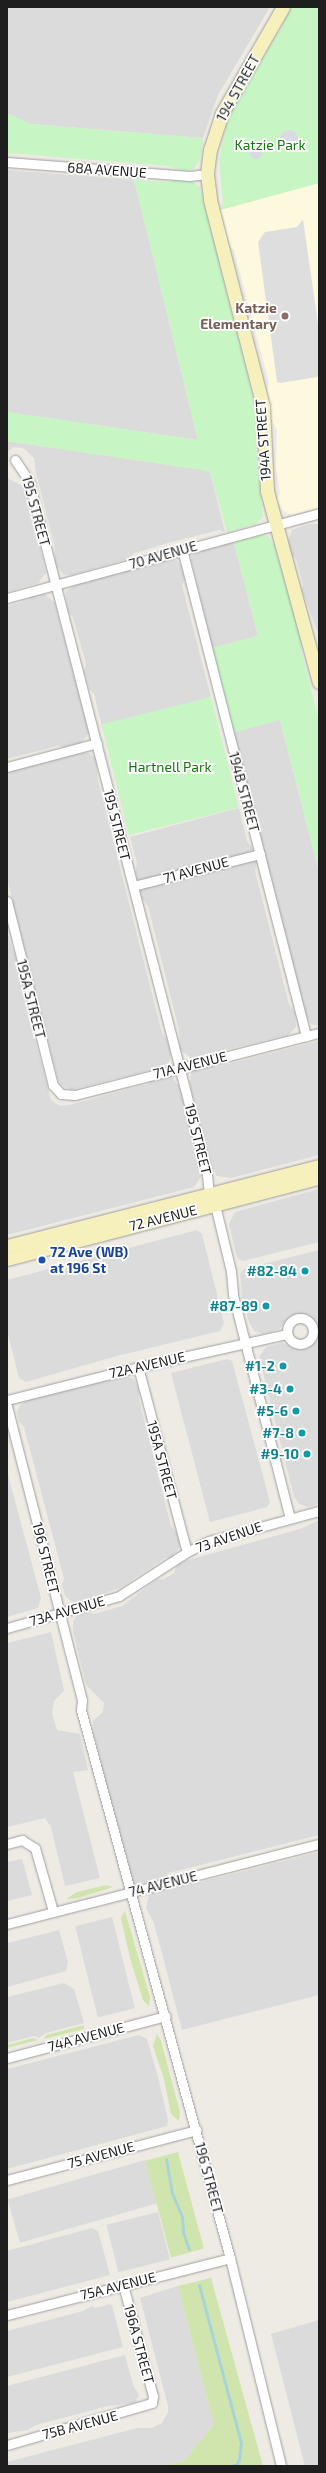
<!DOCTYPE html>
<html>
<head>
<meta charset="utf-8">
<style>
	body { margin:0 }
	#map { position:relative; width:326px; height:2473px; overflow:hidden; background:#eeeae4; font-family:"Exo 2",sans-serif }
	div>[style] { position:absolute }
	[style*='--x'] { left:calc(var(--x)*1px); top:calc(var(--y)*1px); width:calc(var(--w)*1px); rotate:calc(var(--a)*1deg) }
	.residential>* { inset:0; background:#dcdbdb; transform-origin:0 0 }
	.education>* { inset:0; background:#fdf9df }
	.grass>* { inset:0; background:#d0e5ae; transform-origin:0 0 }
	.park>* { inset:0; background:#c7f5c4; transform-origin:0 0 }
	.parking>* { inset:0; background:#dedede }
	.plaza>* { inset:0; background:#d9dae4 }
	.round { border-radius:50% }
	.stream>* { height:3px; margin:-1.5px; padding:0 1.5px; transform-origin:1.5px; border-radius:1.5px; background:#a8d4d9 }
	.roads { filter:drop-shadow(0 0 1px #9f9f9f) drop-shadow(0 0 1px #9f9f9f) }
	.street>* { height:9px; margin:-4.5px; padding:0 4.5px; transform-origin:4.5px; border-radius:4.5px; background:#fff }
	.street>.ring { margin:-4.5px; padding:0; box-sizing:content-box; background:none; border:9px solid #fff; border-radius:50% }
	.secondary>* { height:13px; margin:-6.5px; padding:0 6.5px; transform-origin:6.5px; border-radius:6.5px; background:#f5f0bc }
	.dots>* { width:11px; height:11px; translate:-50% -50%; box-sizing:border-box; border:2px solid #fff; border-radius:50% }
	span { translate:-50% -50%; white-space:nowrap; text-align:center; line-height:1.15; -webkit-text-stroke:3.5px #fff; paint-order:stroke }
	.street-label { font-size:14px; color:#1e1e1e }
	.park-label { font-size:14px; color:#187413 }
	.education-label { font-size:14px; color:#785e54; font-weight:700 }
	.right { translate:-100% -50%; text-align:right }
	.transit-label { font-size:14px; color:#164399; font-weight:700 }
	.left { translate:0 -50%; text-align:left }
	.culture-label { font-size:14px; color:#0d838f; font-weight:700 }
	.frame { position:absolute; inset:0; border:8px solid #1e1e1e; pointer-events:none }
</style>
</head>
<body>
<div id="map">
	<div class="residential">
		<div style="clip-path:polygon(7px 7px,270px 7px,218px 95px,203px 138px,31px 124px,14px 118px,7px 113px)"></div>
		<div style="clip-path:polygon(7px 170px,134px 180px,198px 440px,7px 412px)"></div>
		<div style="clip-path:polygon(7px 441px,210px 471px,225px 532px,219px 530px,168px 543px,135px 553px,127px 559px,72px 575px,64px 575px,55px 564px,55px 548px,36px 473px,34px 458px,23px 448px,14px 447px,7px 452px)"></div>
		<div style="clip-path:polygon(7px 478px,25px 487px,46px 573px,38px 583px,7px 592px)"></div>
		<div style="clip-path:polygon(309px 524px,319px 524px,319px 636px,302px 590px,303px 584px,296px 559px,291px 554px,287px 543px,292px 530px)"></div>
		<div style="clip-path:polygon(233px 540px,258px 636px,212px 648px,191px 558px,195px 551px)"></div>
		<div style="clip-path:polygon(169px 557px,177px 560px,181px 566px,185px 579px,182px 585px,211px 697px,102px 727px,94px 694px,89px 689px,84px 671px,86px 664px,73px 617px,67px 612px,66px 592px,75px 584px,128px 569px,135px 570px,153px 565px)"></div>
		<div style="clip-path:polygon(45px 594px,55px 603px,89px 733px,81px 743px,65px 747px,57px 746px,7px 759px,7px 606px,25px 601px,30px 596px)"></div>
		<div style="clip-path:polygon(280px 720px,319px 873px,319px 1026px,311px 1024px,305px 1013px,234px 732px)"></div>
		<div style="clip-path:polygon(82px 753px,89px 753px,96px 759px,98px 781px,162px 1033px,168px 1041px,171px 1054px,169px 1062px,162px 1067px,71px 1090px,63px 1086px,58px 1080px,7px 878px,7px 772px)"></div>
		<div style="clip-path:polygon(239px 808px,247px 841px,253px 849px,257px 860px,255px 871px,289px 1004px,295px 1013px,296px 1027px,288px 1035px,191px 1058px,180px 1050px,179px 1030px,148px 906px,142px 898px,135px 874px,137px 863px,130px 837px)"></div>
		<div style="clip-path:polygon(7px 932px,22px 978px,20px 983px,51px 1100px,60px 1106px,69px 1105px,148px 1084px,152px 1080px,172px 1077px,181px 1089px,201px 1170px,201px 1177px,194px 1187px,7px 1235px)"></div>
		<div style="clip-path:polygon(319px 1041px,319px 1155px,231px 1178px,217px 1176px,211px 1167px,190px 1085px,191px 1073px,197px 1068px,210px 1065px,216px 1067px)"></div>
		<div style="clip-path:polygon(319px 1189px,319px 1242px,243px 1261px,237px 1258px,229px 1224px,235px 1212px)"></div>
		<div style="clip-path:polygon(197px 1230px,202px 1234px,224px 1323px,220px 1331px,113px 1357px,26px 1382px,19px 1378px,7px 1330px,7px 1280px)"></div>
		<div style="clip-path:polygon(319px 1250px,319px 1504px,308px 1507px,299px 1504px,294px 1497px,259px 1357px,266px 1347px,282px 1343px,295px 1347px,306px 1348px,314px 1341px,317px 1329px,312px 1319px,300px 1314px,289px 1318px,279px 1329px,263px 1334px,254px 1331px,249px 1322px,242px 1297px,240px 1274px,244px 1269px)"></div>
		<div style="clip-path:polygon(227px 1359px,232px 1361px,270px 1502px,267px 1507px,210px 1522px,171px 1373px)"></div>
		<div style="clip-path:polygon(122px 1375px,134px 1379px,139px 1389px,139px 1400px,171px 1526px,177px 1533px,180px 1546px,171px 1558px,165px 1558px,122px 1587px,75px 1604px,65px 1596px,62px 1584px,64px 1579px,24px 1427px,19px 1422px,17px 1412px,20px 1405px,27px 1400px)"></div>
		<div style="clip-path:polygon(7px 1471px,41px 1598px,38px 1608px,7px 1617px)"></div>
		<div style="clip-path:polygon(319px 1520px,319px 1835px,169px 1873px,164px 1878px,131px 1886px,94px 1734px,93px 1721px,103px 1712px,104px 1703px,86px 1685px,73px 1631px,73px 1621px,78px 1615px,86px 1612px,94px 1614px,122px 1606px,156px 1580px,164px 1579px,174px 1573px,177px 1565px,188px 1560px,300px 1529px)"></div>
		<div style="clip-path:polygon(51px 1632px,64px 1691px,54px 1701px,52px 1713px,57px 1730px,80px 1734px,88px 1770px,73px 1772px,100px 1878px,65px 1886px,51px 1827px,45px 1818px,7px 1827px,7px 1643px)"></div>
		<div style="clip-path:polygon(319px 1852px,319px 1995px,182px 2030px,154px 1923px,146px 1908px,149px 1895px,156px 1891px,194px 1881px,201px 1882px)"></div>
		<div style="clip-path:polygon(22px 1859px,32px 1895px,7px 1901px,7px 1862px)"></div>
		<div style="left:112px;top:1917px;width:94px;height:38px;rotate:76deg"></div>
		<div style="clip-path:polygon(59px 1930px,68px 1962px,66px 1971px,7px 1987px,7px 1943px)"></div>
		<div style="clip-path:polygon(64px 1983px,74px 1989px,84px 2023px,46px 2033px,39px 2038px,34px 2036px,7px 2043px,7px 1997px)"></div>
		<div style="clip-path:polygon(139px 2035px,147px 2039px,159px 2081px,168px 2120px,167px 2126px,7px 2169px,7px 2069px)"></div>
		<div style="left:145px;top:2160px;width:45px;height:143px;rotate:74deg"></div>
		<div style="left:158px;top:2212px;width:49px;height:53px;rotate:76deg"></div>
		<div style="clip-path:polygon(92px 2228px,98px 2231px,110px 2275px,7px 2302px,7px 2251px)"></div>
		<div style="clip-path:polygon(178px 2286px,214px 2424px,184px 2461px,162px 2466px,7px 2466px,7px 2462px,137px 2428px,152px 2428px,162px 2423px,168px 2412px,168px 2406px,140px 2298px)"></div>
		<div style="clip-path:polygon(110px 2304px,112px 2306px,123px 2347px,7px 2377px,7px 2331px,83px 2311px,92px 2306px,96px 2308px)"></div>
		<div style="clip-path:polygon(319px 2320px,319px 2466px,305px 2466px,271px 2334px)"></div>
		<div style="clip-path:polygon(125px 2355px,133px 2385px,139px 2395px,135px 2403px,108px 2406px,36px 2425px,28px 2430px,7px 2433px,7px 2386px)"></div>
	</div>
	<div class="education">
		<div style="clip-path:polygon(319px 183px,319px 508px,291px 515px,281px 509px,277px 499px,280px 493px,276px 465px,277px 429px,272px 422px,267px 391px,269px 383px,234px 250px,230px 246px,220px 210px)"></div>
	</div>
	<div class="grass">
		<div style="clip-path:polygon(107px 1885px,113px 1887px,78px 1898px,66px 1899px,77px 1892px)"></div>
		<div style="clip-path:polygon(125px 1911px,150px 1997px,149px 2006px,143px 2000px,130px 1958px,121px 1918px)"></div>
		<div style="clip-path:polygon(84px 2025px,84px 2029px,44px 2039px,46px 2035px)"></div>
		<div style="clip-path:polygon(157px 2034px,161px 2041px,180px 2112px,179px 2121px,171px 2114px,164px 2079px,153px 2046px)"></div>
		<div style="clip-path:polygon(33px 2038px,38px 2040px,7px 2048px,7px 2045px)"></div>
		<div style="left:178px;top:2152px;width:100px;height:34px;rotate:75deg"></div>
		<div style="clip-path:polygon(211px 2278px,263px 2466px,162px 2466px,184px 2461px,214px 2424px,178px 2286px)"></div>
	</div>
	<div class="park">
		<div style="clip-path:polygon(291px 7px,319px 7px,319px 183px,220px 210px,223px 203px,219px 159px,227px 123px,238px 97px,280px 31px)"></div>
		<div style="clip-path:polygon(7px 113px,31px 124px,203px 138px,200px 160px,193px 169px,184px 171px,168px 166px,7px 153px)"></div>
		<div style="clip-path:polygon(176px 179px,192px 181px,200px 188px,255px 406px,257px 465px,263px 516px,256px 524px,227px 532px,210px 471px,7px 441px,7px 412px,198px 440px,134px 180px,168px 182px)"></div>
		<div style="clip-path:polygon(257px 534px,268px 536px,274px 545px,302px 641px,301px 650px,319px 721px,319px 873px,280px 720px,234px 732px,212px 648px,258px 636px,233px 540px)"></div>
		<div style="left:211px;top:697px;width:114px;height:113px;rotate:76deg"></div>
	</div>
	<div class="parking">
		<div style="clip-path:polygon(303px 219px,319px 331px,319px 374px,317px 377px,280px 383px,277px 382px,258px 242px,265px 232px,297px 227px)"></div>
	</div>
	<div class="plaza">
		<div class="round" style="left:280px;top:130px;width:18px;height:18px"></div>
		<div class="round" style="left:250px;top:147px;width:12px;height:12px"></div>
	</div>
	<div class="stream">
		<div style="--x:166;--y:2159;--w:35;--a:80"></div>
		<div style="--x:172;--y:2193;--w:26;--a:67"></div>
		<div style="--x:182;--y:2217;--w:15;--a:86"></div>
		<div style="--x:183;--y:2232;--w:18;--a:71"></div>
		<div style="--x:199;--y:2285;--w:163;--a:75.1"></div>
		<div style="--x:241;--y:2443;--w:16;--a:97"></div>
		<div style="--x:239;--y:2459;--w:5;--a:112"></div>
		<div style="--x:237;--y:2464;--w:5;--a:158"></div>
	</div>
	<div class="roads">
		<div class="street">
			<div style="--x:7;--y:162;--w:183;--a:4.4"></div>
			<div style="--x:189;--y:176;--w:18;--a:-6"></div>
			<div style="--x:15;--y:460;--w:25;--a:56"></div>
			<div style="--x:29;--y:481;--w:716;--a:75.61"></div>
			<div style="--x:207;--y:1175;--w:19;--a:84"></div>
			<div style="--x:182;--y:549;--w:503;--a:75.71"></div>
			<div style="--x:7;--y:598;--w:323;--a:-15.2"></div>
			<div style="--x:7;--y:767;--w:93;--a:-14.9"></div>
			<div style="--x:133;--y:886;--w:131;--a:-14.1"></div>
			<div style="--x:7;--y:901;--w:190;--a:76"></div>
			<div style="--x:53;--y:1085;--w:12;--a:48"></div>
			<div style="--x:61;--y:1094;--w:14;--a:4"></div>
			<div style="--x:75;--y:1095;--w:252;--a:-14.3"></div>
			<div style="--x:215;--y:1205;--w:68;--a:76.4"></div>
			<div style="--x:231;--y:1271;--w:24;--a:85"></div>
			<div style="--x:233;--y:1295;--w:230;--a:75.7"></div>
			<div class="ring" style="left:287px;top:1318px;width:17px;height:17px"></div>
			<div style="--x:138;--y:1367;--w:191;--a:75.2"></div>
			<div style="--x:7;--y:1400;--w:135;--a:-14.1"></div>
			<div style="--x:138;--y:1367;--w:153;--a:-12.5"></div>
			<div style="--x:7;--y:1406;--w:303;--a:75.7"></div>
			<div style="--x:82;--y:1700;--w:10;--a:96"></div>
			<div style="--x:81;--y:1710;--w:568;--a:74.79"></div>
			<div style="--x:230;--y:2258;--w:214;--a:76.2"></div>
			<div style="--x:7;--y:1628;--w:116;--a:-15.9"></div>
			<div style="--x:119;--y:1596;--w:81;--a:-32.9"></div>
			<div style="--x:187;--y:1552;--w:25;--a:-27"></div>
			<div style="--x:209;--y:1541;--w:114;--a:-15.3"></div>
			<div style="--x:7;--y:1844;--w:16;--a:-15"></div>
			<div style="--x:22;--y:1840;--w:15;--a:32"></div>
			<div style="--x:35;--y:1848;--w:66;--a:74.1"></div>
			<div style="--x:7;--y:1924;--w:322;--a:-14.4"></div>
			<div style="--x:7;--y:2058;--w:164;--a:-14.8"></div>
			<div style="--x:7;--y:2180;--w:196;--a:-14.8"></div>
			<div style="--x:7;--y:2315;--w:230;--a:-14.3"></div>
			<div style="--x:7;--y:2445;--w:151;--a:-16.2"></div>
			<div style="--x:152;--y:2403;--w:7;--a:-82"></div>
			<div style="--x:153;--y:2396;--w:115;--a:-105.1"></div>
		</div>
		<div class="secondary">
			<div style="--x:283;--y:7;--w:122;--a:119.9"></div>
			<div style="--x:222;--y:113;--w:38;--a:108"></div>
			<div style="--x:210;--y:149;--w:25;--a:97"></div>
			<div style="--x:207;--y:174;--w:26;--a:83"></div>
			<div style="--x:210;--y:200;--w:213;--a:75.6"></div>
			<div style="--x:263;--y:406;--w:85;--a:87.3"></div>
			<div style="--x:267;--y:491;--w:198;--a:74.8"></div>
			<div style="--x:7;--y:1246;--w:322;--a:-14.4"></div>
			<div style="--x:7;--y:1259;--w:322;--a:-14.6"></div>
		</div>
	</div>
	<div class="dots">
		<div style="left:285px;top:316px;background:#8d6e63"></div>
		<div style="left:42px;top:1260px;background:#1a4fb4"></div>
		<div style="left:305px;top:1271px;background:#0f9aa8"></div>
		<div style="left:266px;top:1306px;background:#0f9aa8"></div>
		<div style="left:283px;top:1366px;background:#0f9aa8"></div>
		<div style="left:290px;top:1389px;background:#0f9aa8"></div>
		<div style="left:296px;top:1411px;background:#0f9aa8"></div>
		<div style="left:302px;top:1433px;background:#0f9aa8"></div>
		<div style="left:307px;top:1454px;background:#0f9aa8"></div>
	</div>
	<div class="street-label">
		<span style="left:238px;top:88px;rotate:-61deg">194 STREET</span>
		<span style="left:107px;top:170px;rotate:4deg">68A AVENUE</span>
		<span style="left:263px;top:440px;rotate:-94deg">194A STREET</span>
		<span style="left:36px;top:511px;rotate:75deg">195 STREET</span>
		<span style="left:163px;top:555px;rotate:-16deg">70 AVENUE</span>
		<span style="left:244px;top:792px;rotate:75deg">194B STREET</span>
		<span style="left:117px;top:825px;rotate:76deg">195 STREET</span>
		<span style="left:196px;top:870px;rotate:-15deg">71 AVENUE</span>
		<span style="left:31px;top:999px;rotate:76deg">195A STREET</span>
		<span style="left:190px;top:1065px;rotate:-14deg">71A AVENUE</span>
		<span style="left:198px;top:1139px;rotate:76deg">195 STREET</span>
		<span style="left:163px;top:1218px;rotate:-14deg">72 AVENUE</span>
		<span style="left:147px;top:1365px;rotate:-13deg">72A AVENUE</span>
		<span style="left:162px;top:1460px;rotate:75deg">195A STREET</span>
		<span style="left:229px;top:1537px;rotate:-19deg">73 AVENUE</span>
		<span style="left:46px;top:1558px;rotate:76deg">196 STREET</span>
		<span style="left:67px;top:1611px;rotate:-16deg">73A AVENUE</span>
		<span style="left:163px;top:1884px;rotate:-14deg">74 AVENUE</span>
		<span style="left:86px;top:2037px;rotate:-15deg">74A AVENUE</span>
		<span style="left:101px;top:2155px;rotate:-15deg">75 AVENUE</span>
		<span style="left:209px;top:2178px;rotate:75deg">196 STREET</span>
		<span style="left:118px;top:2286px;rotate:-14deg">75A AVENUE</span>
		<span style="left:139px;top:2344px;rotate:75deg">196A STREET</span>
		<span style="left:80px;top:2425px;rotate:-15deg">75B AVENUE</span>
	</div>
	<div class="park-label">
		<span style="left:270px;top:145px">Katzie Park</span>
		<span style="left:170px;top:767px">Hartnell Park</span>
	</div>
	<div class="education-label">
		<span class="right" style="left:277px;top:316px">Katzie<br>Elementary</span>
	</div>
	<div class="transit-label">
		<span class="left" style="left:50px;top:1260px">72 Ave (WB)<br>at 196 St</span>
	</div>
	<div class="culture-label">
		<span class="right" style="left:297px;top:1271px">#82-84</span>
		<span class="right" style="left:258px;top:1306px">#87-89</span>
		<span class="right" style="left:275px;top:1366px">#1-2</span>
		<span class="right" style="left:282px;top:1389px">#3-4</span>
		<span class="right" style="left:288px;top:1411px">#5-6</span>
		<span class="right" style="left:294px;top:1433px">#7-8</span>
		<span class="right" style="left:299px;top:1454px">#9-10</span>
	</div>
	<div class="frame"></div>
</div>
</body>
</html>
